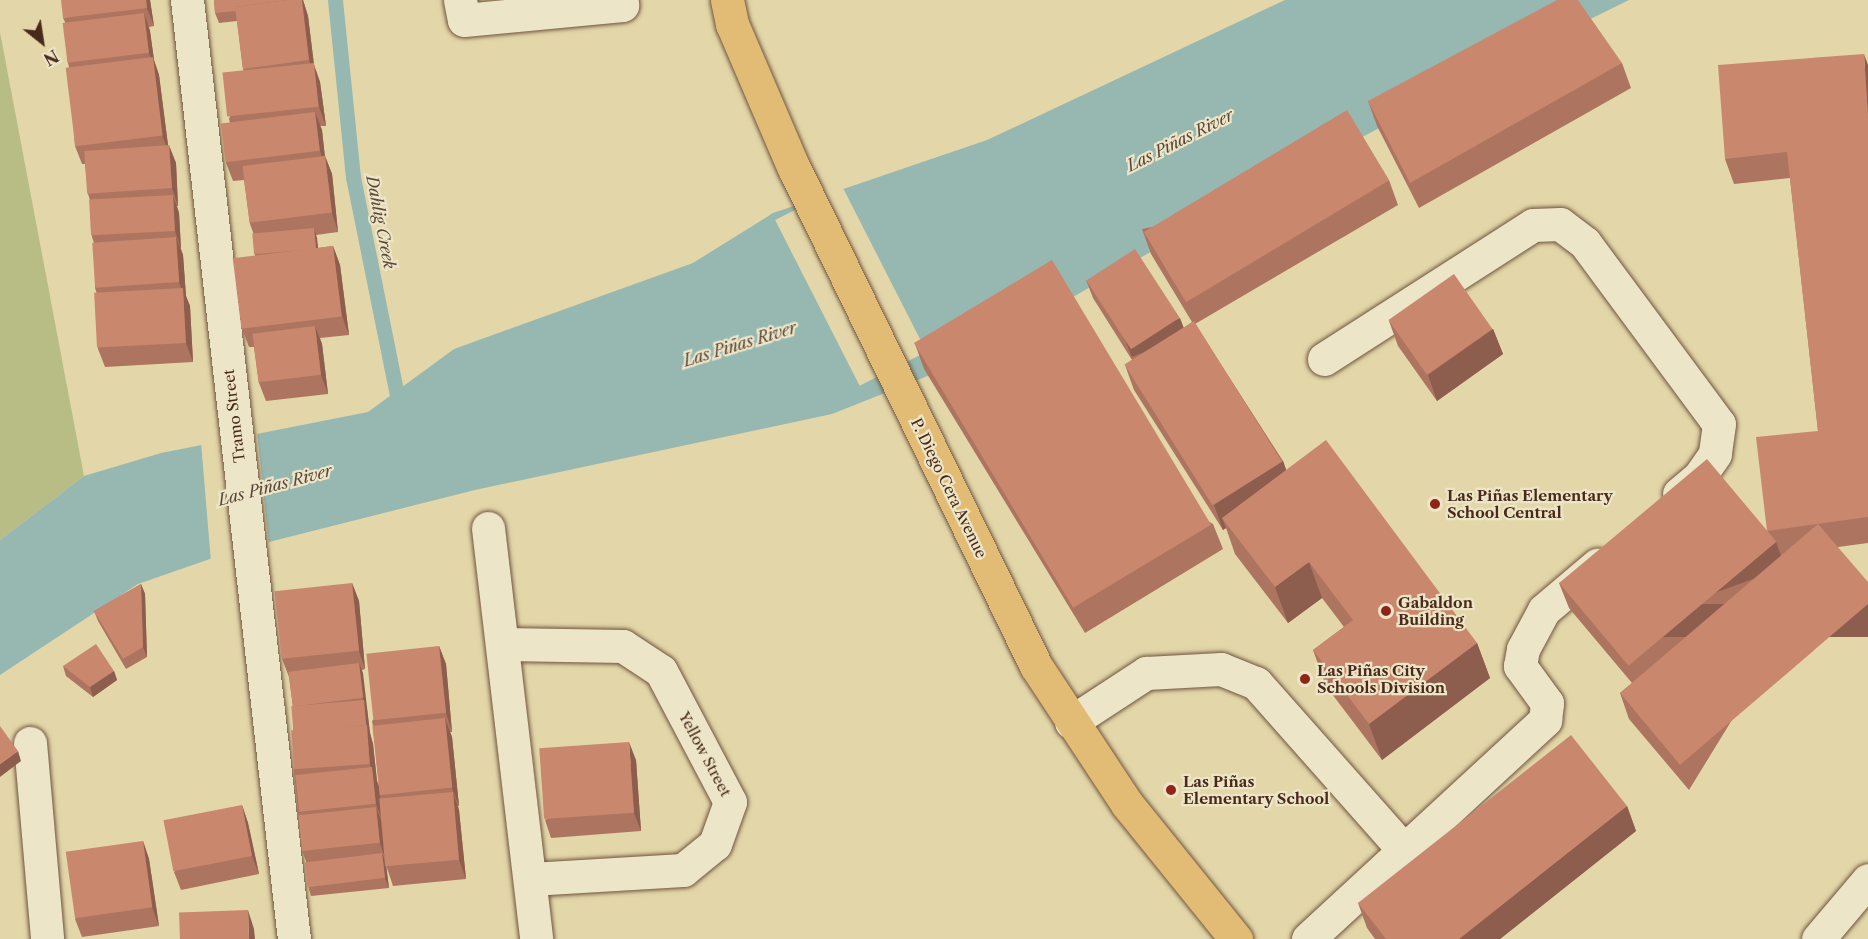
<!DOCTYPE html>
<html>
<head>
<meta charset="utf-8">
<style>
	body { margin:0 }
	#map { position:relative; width:1868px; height:939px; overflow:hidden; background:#e3d7a9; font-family:"Libre Caslon Text",serif }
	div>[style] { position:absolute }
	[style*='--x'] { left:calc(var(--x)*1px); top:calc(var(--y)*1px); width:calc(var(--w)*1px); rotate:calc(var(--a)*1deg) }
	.green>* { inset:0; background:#b8bd85 }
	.water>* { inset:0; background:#97b8b1 }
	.pier>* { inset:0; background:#e3d7a9; transform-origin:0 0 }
	.stream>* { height:15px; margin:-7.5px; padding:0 7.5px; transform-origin:7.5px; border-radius:7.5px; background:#97b8b1 }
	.roads { filter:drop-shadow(0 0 2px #70543e) drop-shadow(0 0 2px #70543e) }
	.minor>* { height:33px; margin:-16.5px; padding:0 16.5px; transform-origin:16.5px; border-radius:16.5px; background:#ede5c7 }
	.major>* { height:33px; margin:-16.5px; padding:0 16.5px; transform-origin:16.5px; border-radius:16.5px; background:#e2bc74 }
	.wall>* { inset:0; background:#ad745f }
	.shaded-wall>* { inset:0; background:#8d5e4d; transform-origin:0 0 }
	.building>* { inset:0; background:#c9876e; transform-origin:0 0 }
	.dots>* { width:16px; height:16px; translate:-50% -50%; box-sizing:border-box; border:3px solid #ede5c7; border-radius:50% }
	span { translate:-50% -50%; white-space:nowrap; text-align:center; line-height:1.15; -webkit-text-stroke:4.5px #ede5c7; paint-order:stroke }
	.street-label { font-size:15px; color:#49291a }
	.poi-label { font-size:15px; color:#49291a; font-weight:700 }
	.left { translate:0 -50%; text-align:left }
	.water-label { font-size:16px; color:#594638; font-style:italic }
	.north { position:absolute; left:12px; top:12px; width:60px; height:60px; -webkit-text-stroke:4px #ede5c7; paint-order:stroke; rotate:150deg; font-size:16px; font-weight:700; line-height:24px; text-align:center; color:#49291a }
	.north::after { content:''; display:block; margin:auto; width:21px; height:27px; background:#49291a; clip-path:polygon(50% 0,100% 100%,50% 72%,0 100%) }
</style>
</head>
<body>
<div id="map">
	<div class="green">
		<div style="clip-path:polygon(0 32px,84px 476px,0 540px)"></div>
	</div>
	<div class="water">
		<div style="clip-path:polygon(1285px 0,1629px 0,1495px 66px,1183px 233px,958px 364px,832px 414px,475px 490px,233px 551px,138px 584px,0 675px,0 540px,84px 476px,161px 453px,368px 412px,454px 349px,693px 263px,773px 213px,987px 140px)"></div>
	</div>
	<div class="pier">
		<div style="left:842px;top:186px;width:186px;height:75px;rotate:63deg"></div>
		<div style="clip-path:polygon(257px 432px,269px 546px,211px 562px,201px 442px)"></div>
	</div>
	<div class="stream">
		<div style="--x:335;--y:0;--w:178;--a:84.2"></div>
		<div style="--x:353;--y:177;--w:239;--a:78.6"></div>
	</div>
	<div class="roads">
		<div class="minor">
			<div style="--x:187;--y:0;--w:945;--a:83.5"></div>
			<div style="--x:460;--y:0;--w:20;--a:79"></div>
			<div style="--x:464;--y:20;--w:159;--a:-5.4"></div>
			<div style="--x:622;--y:5;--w:5;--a:-101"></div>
			<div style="--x:1324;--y:359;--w:248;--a:-32.7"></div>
			<div style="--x:1533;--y:225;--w:27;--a:-2"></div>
			<div style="--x:1560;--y:224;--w:31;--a:37"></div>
			<div style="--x:1585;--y:243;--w:225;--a:53.5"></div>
			<div style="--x:1719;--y:424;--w:30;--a:98"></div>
			<div style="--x:1715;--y:454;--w:28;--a:125"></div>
			<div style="--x:1699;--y:477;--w:26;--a:140"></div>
			<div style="--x:488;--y:528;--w:414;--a:83.3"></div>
			<div style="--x:504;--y:644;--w:119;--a:1"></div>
			<div style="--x:623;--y:646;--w:45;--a:33.3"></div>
			<div style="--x:661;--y:671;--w:148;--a:62.2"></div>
			<div style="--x:730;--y:802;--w:45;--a:109.7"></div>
			<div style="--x:715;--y:844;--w:41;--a:140.9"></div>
			<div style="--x:683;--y:870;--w:153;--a:176.6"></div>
			<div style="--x:1071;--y:722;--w:90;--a:-33.2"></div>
			<div style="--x:1146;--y:673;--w:75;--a:-3.1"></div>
			<div style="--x:1221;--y:669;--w:38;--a:22"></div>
			<div style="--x:1256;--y:683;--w:223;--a:48.5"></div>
			<div style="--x:30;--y:743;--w:197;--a:85"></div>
			<div style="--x:1308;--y:939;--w:323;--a:-42.7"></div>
			<div style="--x:1545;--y:720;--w:17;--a:-83"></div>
			<div style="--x:1547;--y:703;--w:46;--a:-126.1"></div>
			<div style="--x:1520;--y:666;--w:17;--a:-80"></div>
			<div style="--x:1523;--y:649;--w:44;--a:-61.7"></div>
			<div style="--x:1544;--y:610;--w:70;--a:-40.3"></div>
			<div style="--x:1818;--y:939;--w:77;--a:-49.7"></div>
		</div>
		<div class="major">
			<div style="--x:727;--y:0;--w:25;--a:78"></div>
			<div style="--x:732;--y:24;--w:155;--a:66.8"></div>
			<div style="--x:793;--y:166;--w:556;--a:64.08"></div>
			<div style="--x:1036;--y:666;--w:165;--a:56.6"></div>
			<div style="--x:1127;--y:804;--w:174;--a:51.1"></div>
		</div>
	</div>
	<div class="wall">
		<div style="clip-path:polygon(150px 0,154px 26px,149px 27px,150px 31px,154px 60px,159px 75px,168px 145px,176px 163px,178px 206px,177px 206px,179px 213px,181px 249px,183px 255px,186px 296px,190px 306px,193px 362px,105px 367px,98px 349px,97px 294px,95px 288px,94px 243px,92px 237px,90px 200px,88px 194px,85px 164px,82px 164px,75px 146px,69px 67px,68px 63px,65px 22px,63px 18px)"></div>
		<div style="clip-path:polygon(214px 0,303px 0,308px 16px,314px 65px,320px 82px,326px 126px,320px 126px,322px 130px,325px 156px,332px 174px,338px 232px,316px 235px,318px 248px,333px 246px,340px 265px,349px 335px,320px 338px,322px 344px,328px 394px,266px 401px,259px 383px,254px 347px,249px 347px,242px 329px,255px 256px,254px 235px,250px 224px,244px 180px,233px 181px,226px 163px,230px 123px,229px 119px,244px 73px,243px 69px,237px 21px,219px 23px,215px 13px)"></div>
		<div style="clip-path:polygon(1622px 63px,1631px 88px,1419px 208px,1377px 126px,1368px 101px)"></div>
		<div style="clip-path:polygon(1868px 65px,1868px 543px,1838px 547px,1689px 790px,1629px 719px,1620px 693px,1632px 683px,1569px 608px,1559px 583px,1767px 531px,1818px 431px,1790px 178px,1734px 184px,1725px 159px)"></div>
		<div style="clip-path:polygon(1389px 180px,1398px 205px,1195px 324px,1283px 461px,1286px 470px,1477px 643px,1490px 678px,1382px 760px,1326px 686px,1313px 650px,1344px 627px,1322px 598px,1288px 623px,1235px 554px,1226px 528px,1223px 530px,1134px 390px,1125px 365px,1132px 360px,1093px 298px,1086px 280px,1184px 328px,1192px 322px,1151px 254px,1142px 229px)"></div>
		<div style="clip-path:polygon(1389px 321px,1493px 329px,1503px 354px,1437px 401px,1398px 346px)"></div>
		<div style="clip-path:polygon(915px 344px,1213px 524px,1223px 549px,1085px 633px,924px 369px)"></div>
		<div style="clip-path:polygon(352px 583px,359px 601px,365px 669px,362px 670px,366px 706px,367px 709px,370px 733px,373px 744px,377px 781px,379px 786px,373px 726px,372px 721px,439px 646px,446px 664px,452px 732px,450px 732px,452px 737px,459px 806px,458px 806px,459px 810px,466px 879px,393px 886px,387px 868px,386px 861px,385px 861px,389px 888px,311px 896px,308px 886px,306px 861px,302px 851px,294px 773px,293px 707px,289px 677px,282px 659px)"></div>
		<div style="clip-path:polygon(141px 584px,145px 594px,147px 657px,126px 669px,98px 621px,94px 611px)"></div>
		<div style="clip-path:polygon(63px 666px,114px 671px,117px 680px,93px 697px,66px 676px)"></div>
		<div style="clip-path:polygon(636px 760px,641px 831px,551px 838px,545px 820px)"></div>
		<div style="clip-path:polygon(242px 805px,248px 823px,259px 874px,181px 890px,174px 872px)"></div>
		<div style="clip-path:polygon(1627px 806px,1636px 831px,1500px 939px,1375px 939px,1367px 928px,1358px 903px)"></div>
		<div style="clip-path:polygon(143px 841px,149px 859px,159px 926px,82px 937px,75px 919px)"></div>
	</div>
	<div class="shaded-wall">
		<div style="clip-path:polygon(146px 0,150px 0,154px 26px,147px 8px)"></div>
		<div style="clip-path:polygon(301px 0,303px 0,308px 16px,314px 65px,320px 82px,326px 126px,319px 107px,315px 77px,309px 60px)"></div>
		<div style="clip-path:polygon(144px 13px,150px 31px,154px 60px,159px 75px,169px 153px,162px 135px,154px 68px,149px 53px)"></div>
		<div style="clip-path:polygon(1864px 54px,1868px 65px,1868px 115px)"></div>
		<div style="clip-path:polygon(315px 112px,322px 130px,326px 169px,320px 151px)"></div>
		<div style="clip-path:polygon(169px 145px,176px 163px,178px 206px,172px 188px)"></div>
		<div style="clip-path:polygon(325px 156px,332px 174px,338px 232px,332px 213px)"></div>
		<div style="clip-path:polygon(173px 195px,179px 213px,181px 249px,175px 231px)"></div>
		<div style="clip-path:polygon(314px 228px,317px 238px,320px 265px,317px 255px)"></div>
		<div style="clip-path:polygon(176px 237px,183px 255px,186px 296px,190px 306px,193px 362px,186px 343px,183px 293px,179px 282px)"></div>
		<div style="clip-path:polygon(333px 246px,340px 265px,349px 335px,342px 316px)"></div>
		<div style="left:1180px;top:318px;width:19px;height:59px;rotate:69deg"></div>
		<div style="clip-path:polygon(315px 326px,322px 344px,328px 394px,321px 375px)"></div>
		<div style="clip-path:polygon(1493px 329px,1503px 354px,1437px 401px,1428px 375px)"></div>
		<div style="clip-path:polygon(1283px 461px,1292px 486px,1222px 518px,1226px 528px,1223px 530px,1214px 505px)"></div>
		<div style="left:1776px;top:542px;width:27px;height:192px;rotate:70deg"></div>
		<div style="clip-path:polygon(1309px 562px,1322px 598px,1288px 623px,1275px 587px)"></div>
		<div style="clip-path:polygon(352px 583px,359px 601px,365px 669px,359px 651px)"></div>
		<div style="clip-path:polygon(141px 584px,145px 594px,147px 657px,143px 647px)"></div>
		<div style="left:1868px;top:604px;width:33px;height:248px;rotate:90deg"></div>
		<div style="clip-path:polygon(1477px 643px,1490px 678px,1382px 760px,1369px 724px)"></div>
		<div style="clip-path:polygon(439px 646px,446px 664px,452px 732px,446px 713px)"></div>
		<div style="clip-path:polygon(359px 663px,363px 673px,370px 733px,373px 744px,377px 781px,379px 786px,383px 823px,376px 804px,372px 770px,370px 764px)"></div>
		<div style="clip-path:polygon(114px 671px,117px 680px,93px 697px,90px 687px)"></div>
		<div style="clip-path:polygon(445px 718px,452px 737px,459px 806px,452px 788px)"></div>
		<div style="clip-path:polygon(629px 742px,636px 760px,641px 831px,634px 813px)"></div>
		<div style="clip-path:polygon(18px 751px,21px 761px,0 777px,0 764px)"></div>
		<div style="clip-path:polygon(453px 792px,459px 810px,466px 879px,459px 860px)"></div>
		<div style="clip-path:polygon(242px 805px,248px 823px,259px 874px,252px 856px)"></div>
		<div style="clip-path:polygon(1627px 806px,1636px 831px,1500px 939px,1459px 939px)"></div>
		<div style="clip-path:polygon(376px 807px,383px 825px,386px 861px,380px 843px)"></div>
		<div style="clip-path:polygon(143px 841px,149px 859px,159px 926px,152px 907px)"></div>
		<div style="clip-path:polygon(382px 853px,386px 863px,389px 888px,385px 878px)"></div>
		<div style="clip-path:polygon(248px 910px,254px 929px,255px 939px,249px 939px)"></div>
	</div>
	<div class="building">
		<div style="clip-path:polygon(61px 0,146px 0,147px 8px,63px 18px)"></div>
		<div style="clip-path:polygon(214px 0,287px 0,235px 7px,236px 11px,215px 13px)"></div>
		<div style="clip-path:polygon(287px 0,302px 0,309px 60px,243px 69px,235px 7px)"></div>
		<div style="clip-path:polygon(1557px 0,1578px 0,1622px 63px,1410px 183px,1368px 101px)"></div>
		<div style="left:144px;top:13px;width:40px;height:82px;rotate:83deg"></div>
		<div style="clip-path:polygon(1864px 54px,1868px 115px,1868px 517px,1767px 531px,1756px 437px,1818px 431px,1787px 152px,1725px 159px,1718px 65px)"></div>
		<div style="left:153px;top:57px;width:79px;height:88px;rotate:83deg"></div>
		<div style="left:314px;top:63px;width:44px;height:92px;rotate:84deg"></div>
		<div style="left:1347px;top:110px;width:82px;height:237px;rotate:59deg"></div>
		<div style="left:315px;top:112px;width:39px;height:95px;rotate:83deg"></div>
		<div style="left:169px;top:145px;width:43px;height:85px;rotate:86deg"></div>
		<div style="left:325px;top:156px;width:57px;height:83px;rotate:83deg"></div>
		<div style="left:173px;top:195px;width:36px;height:84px;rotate:87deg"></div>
		<div style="left:314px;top:228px;width:21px;height:62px;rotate:85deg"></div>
		<div style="left:176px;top:237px;width:45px;height:84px;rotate:86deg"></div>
		<div style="left:333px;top:246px;width:71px;height:101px;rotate:83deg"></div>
		<div style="left:1135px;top:249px;width:82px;height:58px;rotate:57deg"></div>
		<div style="left:1052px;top:260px;width:309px;height:161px;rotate:59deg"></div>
		<div style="left:1454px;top:274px;width:67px;height:80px;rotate:55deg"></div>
		<div style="left:183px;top:288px;width:55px;height:89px;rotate:87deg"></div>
		<div style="left:1194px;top:321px;width:166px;height:82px;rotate:58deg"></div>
		<div style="left:315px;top:326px;width:49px;height:63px;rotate:83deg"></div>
		<div style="clip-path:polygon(1326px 440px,1477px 643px,1369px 724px,1313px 650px,1353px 620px,1309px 562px,1275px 587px,1222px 518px)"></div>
		<div style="left:1707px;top:459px;width:108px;height:193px;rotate:50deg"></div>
		<div style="clip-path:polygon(1818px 524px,1868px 582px,1868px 604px,1680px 765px,1620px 693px)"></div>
		<div style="left:352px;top:583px;width:68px;height:78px;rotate:84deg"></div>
		<div style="clip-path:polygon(141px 584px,143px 647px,123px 659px,94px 611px)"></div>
		<div style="clip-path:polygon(96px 644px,114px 671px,90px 687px,63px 666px)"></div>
		<div style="left:439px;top:646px;width:67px;height:73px;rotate:84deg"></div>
		<div style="left:359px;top:663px;width:35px;height:71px;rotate:83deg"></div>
		<div style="left:364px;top:700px;width:25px;height:73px;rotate:85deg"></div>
		<div style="left:445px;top:718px;width:70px;height:73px;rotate:84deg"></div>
		<div style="left:367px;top:725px;width:39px;height:76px;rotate:86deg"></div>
		<div style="clip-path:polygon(0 726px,18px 751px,0 764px)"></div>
		<div style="clip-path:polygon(1571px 735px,1627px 806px,1459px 939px,1386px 939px,1358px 903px)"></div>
		<div style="left:629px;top:742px;width:71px;height:90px;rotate:86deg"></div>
		<div style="left:372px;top:767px;width:37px;height:77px;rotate:84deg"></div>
		<div style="left:453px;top:792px;width:68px;height:74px;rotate:85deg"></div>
		<div style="left:242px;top:805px;width:52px;height:80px;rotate:79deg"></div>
		<div style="left:376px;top:807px;width:36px;height:78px;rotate:84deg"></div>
		<div style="left:143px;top:841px;width:67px;height:78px;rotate:82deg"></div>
		<div style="left:382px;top:853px;width:25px;height:78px;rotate:83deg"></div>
		<div style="left:248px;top:910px;width:29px;height:69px;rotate:88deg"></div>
	</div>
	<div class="dots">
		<div style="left:1435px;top:504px;background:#8f2418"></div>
		<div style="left:1386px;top:611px;background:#8f2418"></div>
		<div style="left:1305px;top:679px;background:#8f2418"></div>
		<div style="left:1171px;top:790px;background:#8f2418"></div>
	</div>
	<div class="street-label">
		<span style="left:234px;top:416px;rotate:-97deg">Tramo Street</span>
		<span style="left:949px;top:488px;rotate:64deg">P. Diego Cera Avenue</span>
		<span style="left:705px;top:754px;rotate:62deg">Yellow Street</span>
	</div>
	<div class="poi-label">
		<span class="left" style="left:1447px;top:504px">Las Piñas Elementary<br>School Central</span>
		<span class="left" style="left:1398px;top:611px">Gabaldon<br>Building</span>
		<span class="left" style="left:1317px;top:679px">Las Piñas City<br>Schools Division</span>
		<span class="left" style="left:1183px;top:790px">Las Piñas<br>Elementary School</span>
	</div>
	<div class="water-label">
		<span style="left:1180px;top:140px;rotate:-27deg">Las Piñas River</span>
		<span style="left:381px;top:222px;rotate:79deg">Dahlig Creek</span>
		<span style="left:740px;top:344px;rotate:-17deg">Las Piñas River</span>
		<span style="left:275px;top:485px;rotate:-15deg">Las Piñas River</span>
	</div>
	<div class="north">N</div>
</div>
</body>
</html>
